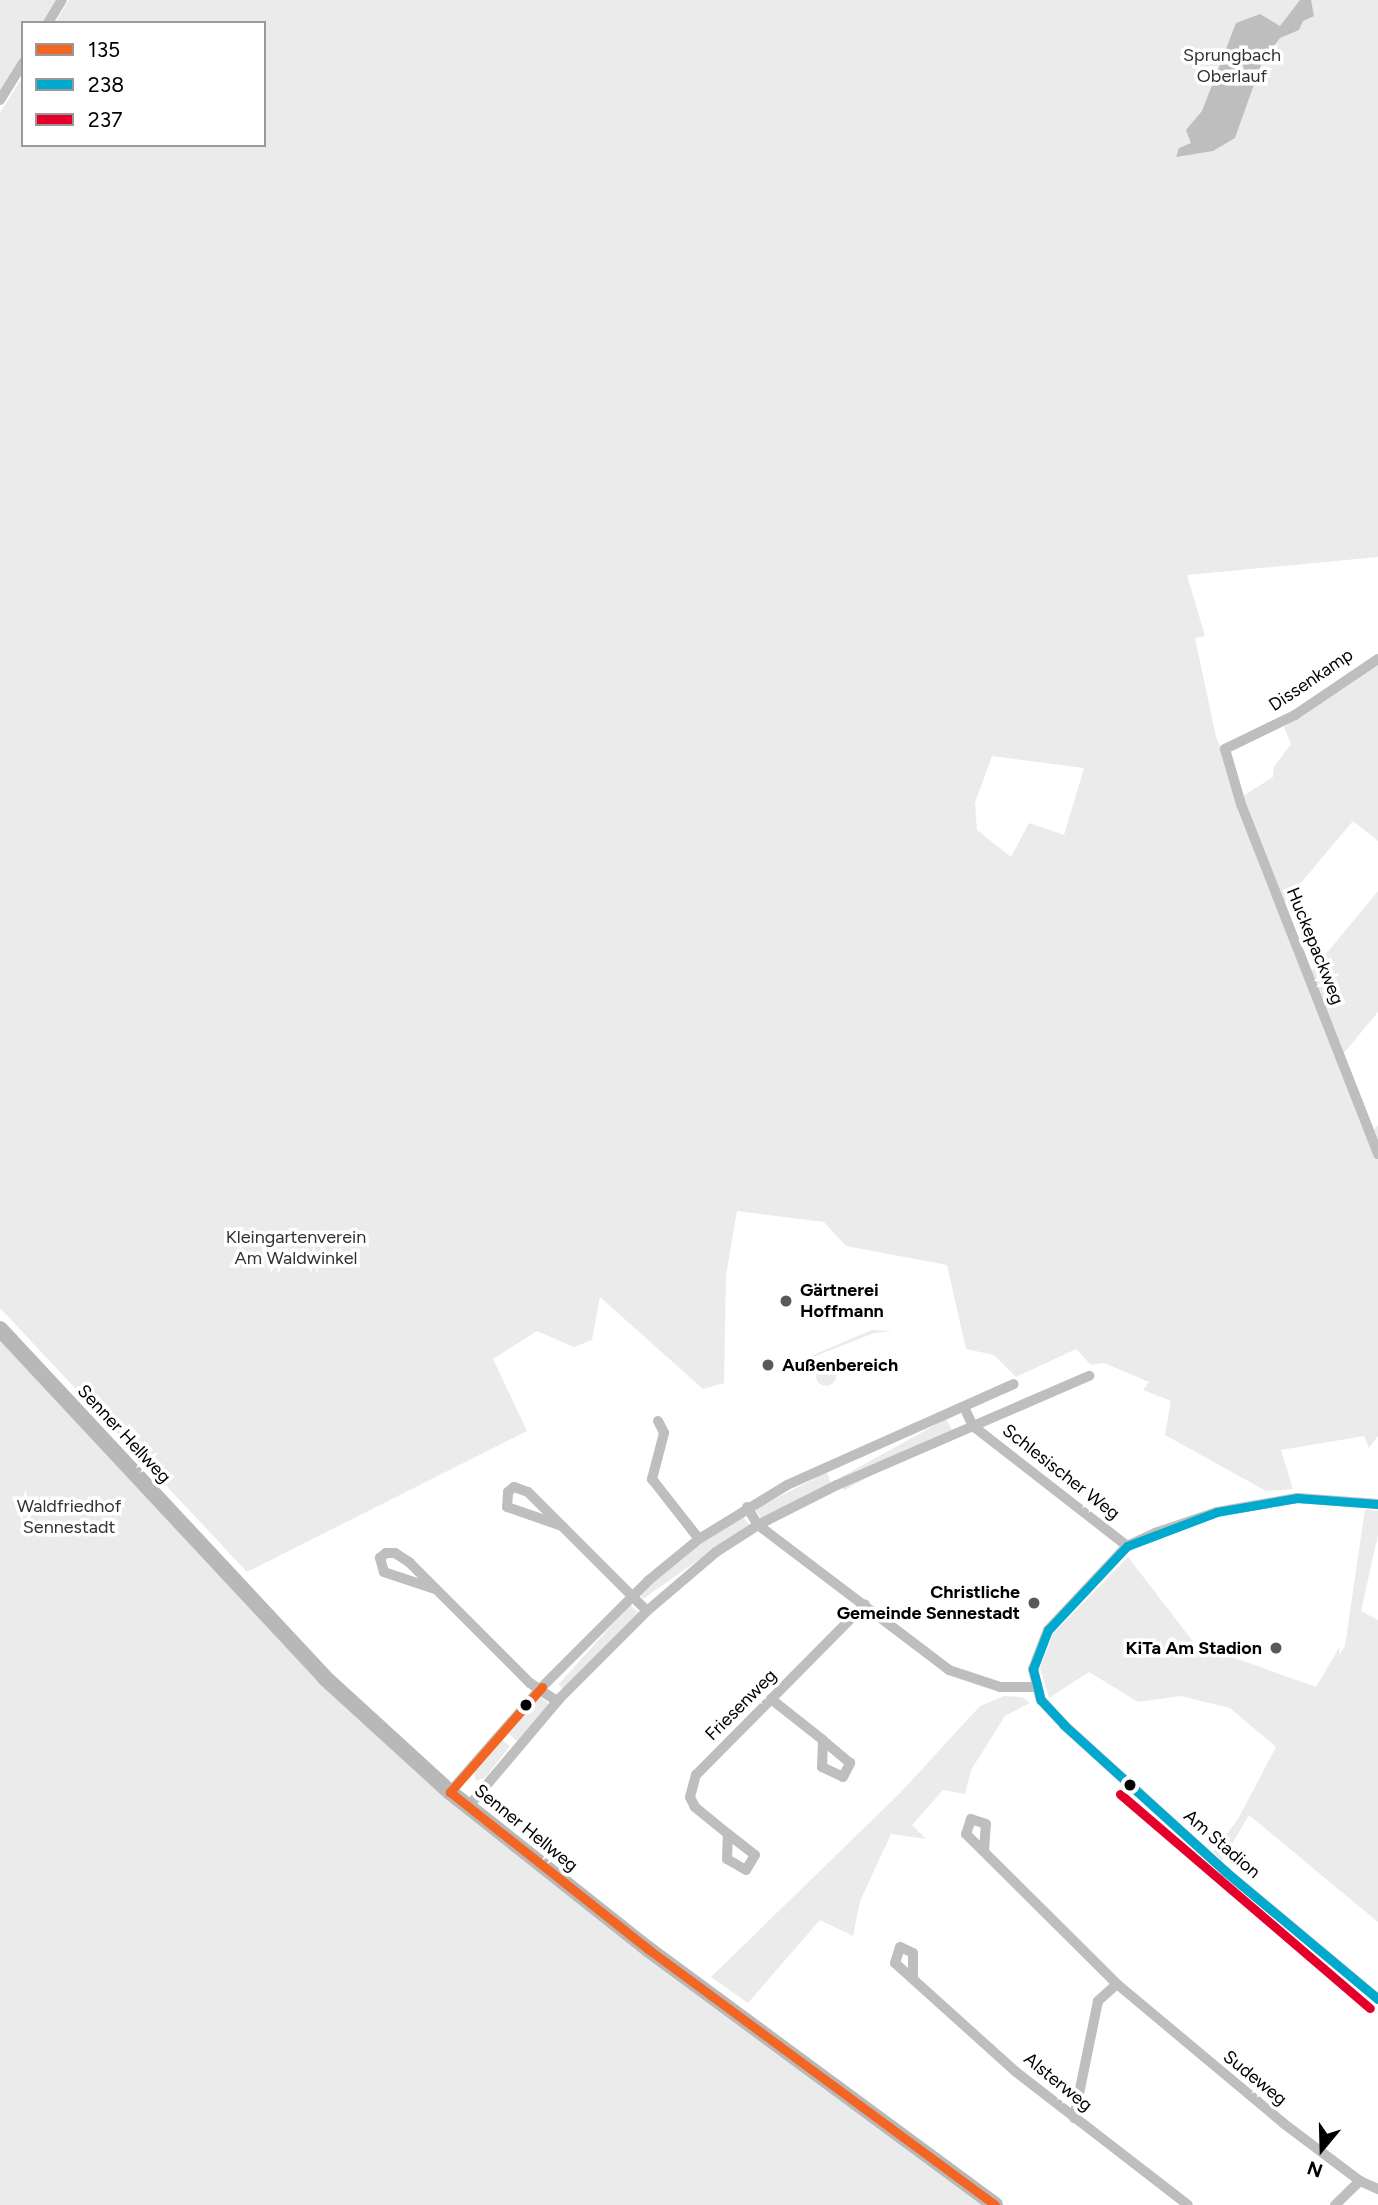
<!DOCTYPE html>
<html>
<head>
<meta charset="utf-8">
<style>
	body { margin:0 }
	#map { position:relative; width:1378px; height:2205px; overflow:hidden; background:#fff; font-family:Figtree,sans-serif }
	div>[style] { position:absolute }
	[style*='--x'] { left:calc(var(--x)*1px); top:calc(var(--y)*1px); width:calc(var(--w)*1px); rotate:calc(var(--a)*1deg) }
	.green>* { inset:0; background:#ebebeb; transform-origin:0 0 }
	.round { border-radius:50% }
	.water>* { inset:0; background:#bebebe }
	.street>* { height:10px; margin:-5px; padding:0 5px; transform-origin:5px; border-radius:5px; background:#bebebe }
	.secondary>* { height:16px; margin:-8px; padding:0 8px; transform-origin:8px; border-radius:8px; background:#b8b8b8 }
	.bus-1>* { height:9px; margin:-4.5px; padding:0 4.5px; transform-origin:4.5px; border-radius:4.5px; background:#f26522 }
	.bus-2>* { height:9px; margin:-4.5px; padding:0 4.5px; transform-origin:4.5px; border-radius:4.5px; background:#00a9ce }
	.bus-3>* { height:9px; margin:-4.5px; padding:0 4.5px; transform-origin:4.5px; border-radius:4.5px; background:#e4002b }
	.dots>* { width:19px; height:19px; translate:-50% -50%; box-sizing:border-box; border:4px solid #fff; border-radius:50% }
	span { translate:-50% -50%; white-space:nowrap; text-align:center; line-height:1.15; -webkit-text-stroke:7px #fff; paint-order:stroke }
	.park-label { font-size:18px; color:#323232 }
	.street-label { font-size:18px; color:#000 }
	.poi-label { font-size:18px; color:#000; font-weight:700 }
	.left { translate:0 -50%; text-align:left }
	.right { translate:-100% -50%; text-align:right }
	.legend { position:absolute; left:21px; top:21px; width:245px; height:126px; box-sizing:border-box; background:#fff; border:2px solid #999; margin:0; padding:9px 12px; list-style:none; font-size:21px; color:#000 }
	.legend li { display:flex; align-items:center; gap:14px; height:35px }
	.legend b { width:35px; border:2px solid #999 }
	.north { position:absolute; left:1287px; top:2114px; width:70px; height:70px; -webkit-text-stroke:5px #fff; paint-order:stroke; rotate:199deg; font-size:19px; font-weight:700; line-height:28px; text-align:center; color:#000 }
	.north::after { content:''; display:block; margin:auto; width:24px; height:32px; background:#000; clip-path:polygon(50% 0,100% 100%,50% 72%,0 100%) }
</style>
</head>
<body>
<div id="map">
	<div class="green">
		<div style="clip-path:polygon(0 0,58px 0,44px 23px,23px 23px,23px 57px,0 94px)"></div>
		<div style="clip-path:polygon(evenodd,69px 0,1378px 0,1378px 557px,1187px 575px,1205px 636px,1195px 638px,1216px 737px,1243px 796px,1273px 777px,1274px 767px,1291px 744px,1284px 727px,1378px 662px,1378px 841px,1353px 821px,1284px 903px,1312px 971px,1378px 891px,1378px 1012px,1344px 1053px,1374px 1130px,1378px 1125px,1378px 1436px,1369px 1448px,1364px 1436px,1281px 1450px,1293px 1489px,1266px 1491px,1165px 1435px,1171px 1401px,1143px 1390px,1149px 1382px,1104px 1363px,1091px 1365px,1076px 1349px,1016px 1377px,994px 1355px,966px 1349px,947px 1265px,846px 1246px,824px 1222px,737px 1211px,726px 1275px,724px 1383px,703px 1389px,600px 1297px,592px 1340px,574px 1347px,537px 1331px,493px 1359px,527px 1431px,247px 1572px,0 1308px,0 113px,23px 76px,23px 145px,264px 145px,264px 23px,55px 23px,69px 0,992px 756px,1084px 768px,1064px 835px,1029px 823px,1011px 857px,977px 830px,975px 803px,992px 756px)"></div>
		<div style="clip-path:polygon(872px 1330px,893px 1331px,874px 1333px,757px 1379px)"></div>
		<div style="clip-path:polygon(0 1340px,319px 1680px,986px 2205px,0 2205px)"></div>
		<div class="round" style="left:816px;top:1366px;width:20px;height:20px"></div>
		<div style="left:946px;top:1419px;width:13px;height:124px;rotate:61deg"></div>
		<div style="clip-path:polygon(827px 1472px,831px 1484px,761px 1518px,755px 1509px)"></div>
		<div style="clip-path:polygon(1365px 1509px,1378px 1511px,1378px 1535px,1361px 1611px,1378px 1620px,1378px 1922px,1249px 1815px,1222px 1861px,1213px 1852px,1238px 1819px,1276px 1747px,1230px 1708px,1181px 1696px,1138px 1702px,1089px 1672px,1049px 1698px,1040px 1668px,1053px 1634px,1128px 1557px,1195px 1644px,1316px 1687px,1340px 1646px,1339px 1655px,1345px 1646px)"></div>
		<div style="left:742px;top:1515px;width:12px;height:129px;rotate:55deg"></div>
		<div style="left:630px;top:1605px;width:12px;height:107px;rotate:42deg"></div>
		<div style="left:540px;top:1696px;width:13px;height:49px;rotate:42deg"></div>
		<div style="clip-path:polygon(1004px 1696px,1022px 1697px,1030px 1703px,1005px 1716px,971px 1770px,965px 1794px,943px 1790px,912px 1825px,926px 1839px,891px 1834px,860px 1901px,853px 1936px,820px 1920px,748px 2003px,711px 1977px,901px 1792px,980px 1706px)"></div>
		<div style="clip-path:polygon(501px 1739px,510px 1746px,485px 1778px,476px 1781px,474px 1773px)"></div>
	</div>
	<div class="water">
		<div style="clip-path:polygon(1300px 0,1311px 0,1314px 16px,1303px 21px,1299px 30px,1280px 38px,1262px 62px,1235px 138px,1213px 151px,1176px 157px,1179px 148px,1191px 143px,1186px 130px,1202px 111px,1236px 23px,1260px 14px,1280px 26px)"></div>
	</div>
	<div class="street">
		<div style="--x:48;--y:23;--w:27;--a:-59"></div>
		<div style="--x:0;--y:100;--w:44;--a:-58.1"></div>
		<div style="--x:1378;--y:659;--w:100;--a:146"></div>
		<div style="--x:1295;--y:715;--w:78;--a:154.1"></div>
		<div style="--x:1225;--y:749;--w:57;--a:73.8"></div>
		<div style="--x:1241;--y:804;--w:376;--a:68.6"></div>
		<div style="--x:964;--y:1407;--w:21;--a:65"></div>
		<div style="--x:973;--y:1426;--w:195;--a:37.9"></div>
		<div style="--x:658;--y:1421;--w:13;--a:63"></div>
		<div style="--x:664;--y:1433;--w:48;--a:104.6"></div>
		<div style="--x:652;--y:1479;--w:76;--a:51.9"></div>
		<div style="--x:1378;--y:1504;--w:81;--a:-175.8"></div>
		<div style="--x:1297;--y:1498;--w:81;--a:170.1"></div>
		<div style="--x:1217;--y:1512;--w:65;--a:161.3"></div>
		<div style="--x:1155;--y:1533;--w:31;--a:155"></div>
		<div style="--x:1127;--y:1546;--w:115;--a:133.2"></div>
		<div style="--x:1048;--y:1630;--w:42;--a:111"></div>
		<div style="--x:1033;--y:1669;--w:32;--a:76"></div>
		<div style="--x:1041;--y:1700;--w:34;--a:47"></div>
		<div style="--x:1064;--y:1725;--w:219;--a:42.2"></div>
		<div style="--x:1226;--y:1872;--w:198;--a:39.9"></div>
		<div style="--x:747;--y:1507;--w:21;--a:59"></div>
		<div style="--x:758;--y:1525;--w:240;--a:37.2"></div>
		<div style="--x:949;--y:1670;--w:54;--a:18.4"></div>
		<div style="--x:1000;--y:1687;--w:34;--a:0"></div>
		<div style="--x:562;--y:1526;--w:58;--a:-160.9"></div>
		<div style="--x:507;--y:1507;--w:15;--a:-86"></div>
		<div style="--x:508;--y:1492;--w:8;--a:-40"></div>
		<div style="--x:514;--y:1487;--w:15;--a:20"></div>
		<div style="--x:528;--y:1492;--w:168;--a:45"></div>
		<div style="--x:435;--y:1589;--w:54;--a:-161.6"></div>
		<div style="--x:384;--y:1572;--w:15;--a:-106"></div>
		<div style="--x:380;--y:1558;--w:8;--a:-40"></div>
		<div style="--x:386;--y:1553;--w:9;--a:0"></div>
		<div style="--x:395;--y:1553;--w:17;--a:33"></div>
		<div style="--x:409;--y:1562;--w:171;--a:45"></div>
		<div style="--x:530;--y:1683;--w:32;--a:34"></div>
		<div style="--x:771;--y:1699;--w:66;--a:38.3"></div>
		<div style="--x:823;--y:1740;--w:27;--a:92"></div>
		<div style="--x:822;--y:1767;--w:23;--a:25"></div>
		<div style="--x:843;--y:1777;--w:16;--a:-63"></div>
		<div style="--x:850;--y:1763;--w:35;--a:-140"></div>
		<div style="--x:450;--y:1792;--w:140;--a:-48.8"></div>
		<div style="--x:542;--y:1687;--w:151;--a:-45"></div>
		<div style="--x:649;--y:1580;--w:65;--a:-39.4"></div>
		<div style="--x:699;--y:1539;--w:103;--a:-31.5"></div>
		<div style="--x:787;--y:1485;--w:248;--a:-24"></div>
		<div style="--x:468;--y:1807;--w:143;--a:-49.8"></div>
		<div style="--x:560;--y:1698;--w:123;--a:-45"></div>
		<div style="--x:647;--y:1611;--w:91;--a:-40.5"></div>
		<div style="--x:716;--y:1552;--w:50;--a:-32.7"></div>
		<div style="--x:758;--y:1525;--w:89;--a:-26.9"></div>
		<div style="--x:837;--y:1485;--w:275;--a:-23.4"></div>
		<div style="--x:728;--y:1834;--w:34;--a:38"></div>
		<div style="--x:755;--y:1855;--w:17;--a:121"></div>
		<div style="--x:746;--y:1870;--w:22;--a:-150"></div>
		<div style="--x:727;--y:1859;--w:25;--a:-88"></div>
		<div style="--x:728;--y:1834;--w:43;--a:-140.7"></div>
		<div style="--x:695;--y:1807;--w:11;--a:-117"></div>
		<div style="--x:690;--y:1797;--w:23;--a:-75"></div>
		<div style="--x:696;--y:1775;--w:240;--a:-45.3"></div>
		<div style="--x:984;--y:1851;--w:27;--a:-86"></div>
		<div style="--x:986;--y:1824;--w:16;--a:-162"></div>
		<div style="--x:971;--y:1819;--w:16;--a:108"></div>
		<div style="--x:966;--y:1834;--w:213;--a:44.8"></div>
		<div style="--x:1117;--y:1984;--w:217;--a:39.9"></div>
		<div style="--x:1283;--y:2123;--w:96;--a:37"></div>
		<div style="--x:1360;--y:2181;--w:20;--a:24"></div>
		<div style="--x:913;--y:1977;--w:24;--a:-90"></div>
		<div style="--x:913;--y:1953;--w:14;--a:-155"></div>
		<div style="--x:900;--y:1947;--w:17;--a:107"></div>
		<div style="--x:895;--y:1963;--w:163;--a:42"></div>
		<div style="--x:1016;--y:2072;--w:217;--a:37.7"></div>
		<div style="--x:1074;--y:2118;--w:119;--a:-78.4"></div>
		<div style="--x:1098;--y:2001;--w:25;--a:-42"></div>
		<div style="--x:1335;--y:2205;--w:35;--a:-44"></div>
	</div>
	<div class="secondary">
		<div style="--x:0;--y:1329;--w:475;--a:47"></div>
		<div style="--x:324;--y:1677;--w:171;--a:42.4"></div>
		<div style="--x:450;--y:1792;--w:253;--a:38.4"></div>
		<div style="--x:648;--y:1949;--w:431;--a:36.4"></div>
	</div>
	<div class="bus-1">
		<div style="--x:542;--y:1687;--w:140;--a:131.2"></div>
		<div style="--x:450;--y:1792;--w:253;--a:38.4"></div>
		<div style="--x:648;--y:1949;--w:431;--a:36.4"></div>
	</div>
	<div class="bus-2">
		<div style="--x:1378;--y:1504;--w:81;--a:-175.8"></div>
		<div style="--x:1297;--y:1498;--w:81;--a:170.1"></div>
		<div style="--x:1217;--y:1512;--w:96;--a:159.3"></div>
		<div style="--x:1127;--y:1546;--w:115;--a:133.2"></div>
		<div style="--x:1048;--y:1630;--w:42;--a:111"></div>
		<div style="--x:1033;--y:1669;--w:32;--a:76"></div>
		<div style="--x:1041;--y:1700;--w:34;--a:47"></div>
		<div style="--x:1064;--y:1725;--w:219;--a:42.2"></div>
		<div style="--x:1226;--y:1872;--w:198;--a:39.9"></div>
	</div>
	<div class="bus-3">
		<div style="--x:1120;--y:1794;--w:329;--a:40.6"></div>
	</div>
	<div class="dots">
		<div style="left:786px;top:1301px;background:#595959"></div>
		<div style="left:768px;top:1365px;background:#595959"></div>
		<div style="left:1034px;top:1603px;background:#595959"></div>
		<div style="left:1276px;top:1648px;background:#595959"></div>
		<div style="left:526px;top:1705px;background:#000"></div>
		<div style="left:1130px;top:1785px;background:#000"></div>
	</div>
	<div class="park-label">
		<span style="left:1232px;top:66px">Sprungbach<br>Oberlauf</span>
		<span style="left:296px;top:1248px">Kleingartenverein<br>Am Waldwinkel</span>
		<span style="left:69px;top:1517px">Waldfriedhof<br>Sennestadt</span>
	</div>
	<div class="street-label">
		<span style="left:1311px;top:680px;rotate:-34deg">Dissenkamp</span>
		<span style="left:1315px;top:946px;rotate:68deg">Huckepackweg</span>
		<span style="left:124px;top:1434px;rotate:47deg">Senner Hellweg</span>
		<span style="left:1061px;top:1472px;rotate:38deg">Schlesischer Weg</span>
		<span style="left:741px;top:1705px;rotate:-45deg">Friesenweg</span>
		<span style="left:526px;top:1828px;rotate:39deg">Senner Hellweg</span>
		<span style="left:1222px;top:1844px;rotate:41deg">Am Stadion</span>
		<span style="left:1255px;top:2078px;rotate:39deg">Sudeweg</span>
		<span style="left:1058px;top:2082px;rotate:39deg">Alsterweg</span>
	</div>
	<div class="poi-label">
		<span class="left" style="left:800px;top:1301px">Gärtnerei<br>Hoffmann</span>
		<span class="left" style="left:782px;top:1365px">Außenbereich</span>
		<span class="right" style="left:1020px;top:1603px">Christliche<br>Gemeinde Sennestadt</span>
		<span class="right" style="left:1262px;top:1648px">KiTa Am Stadion</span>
	</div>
	<ul class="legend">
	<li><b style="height:9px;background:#f26522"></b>135</li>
	<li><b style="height:9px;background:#00a9ce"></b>238</li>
	<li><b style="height:9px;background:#e4002b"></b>237</li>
	</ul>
	<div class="north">N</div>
</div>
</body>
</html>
